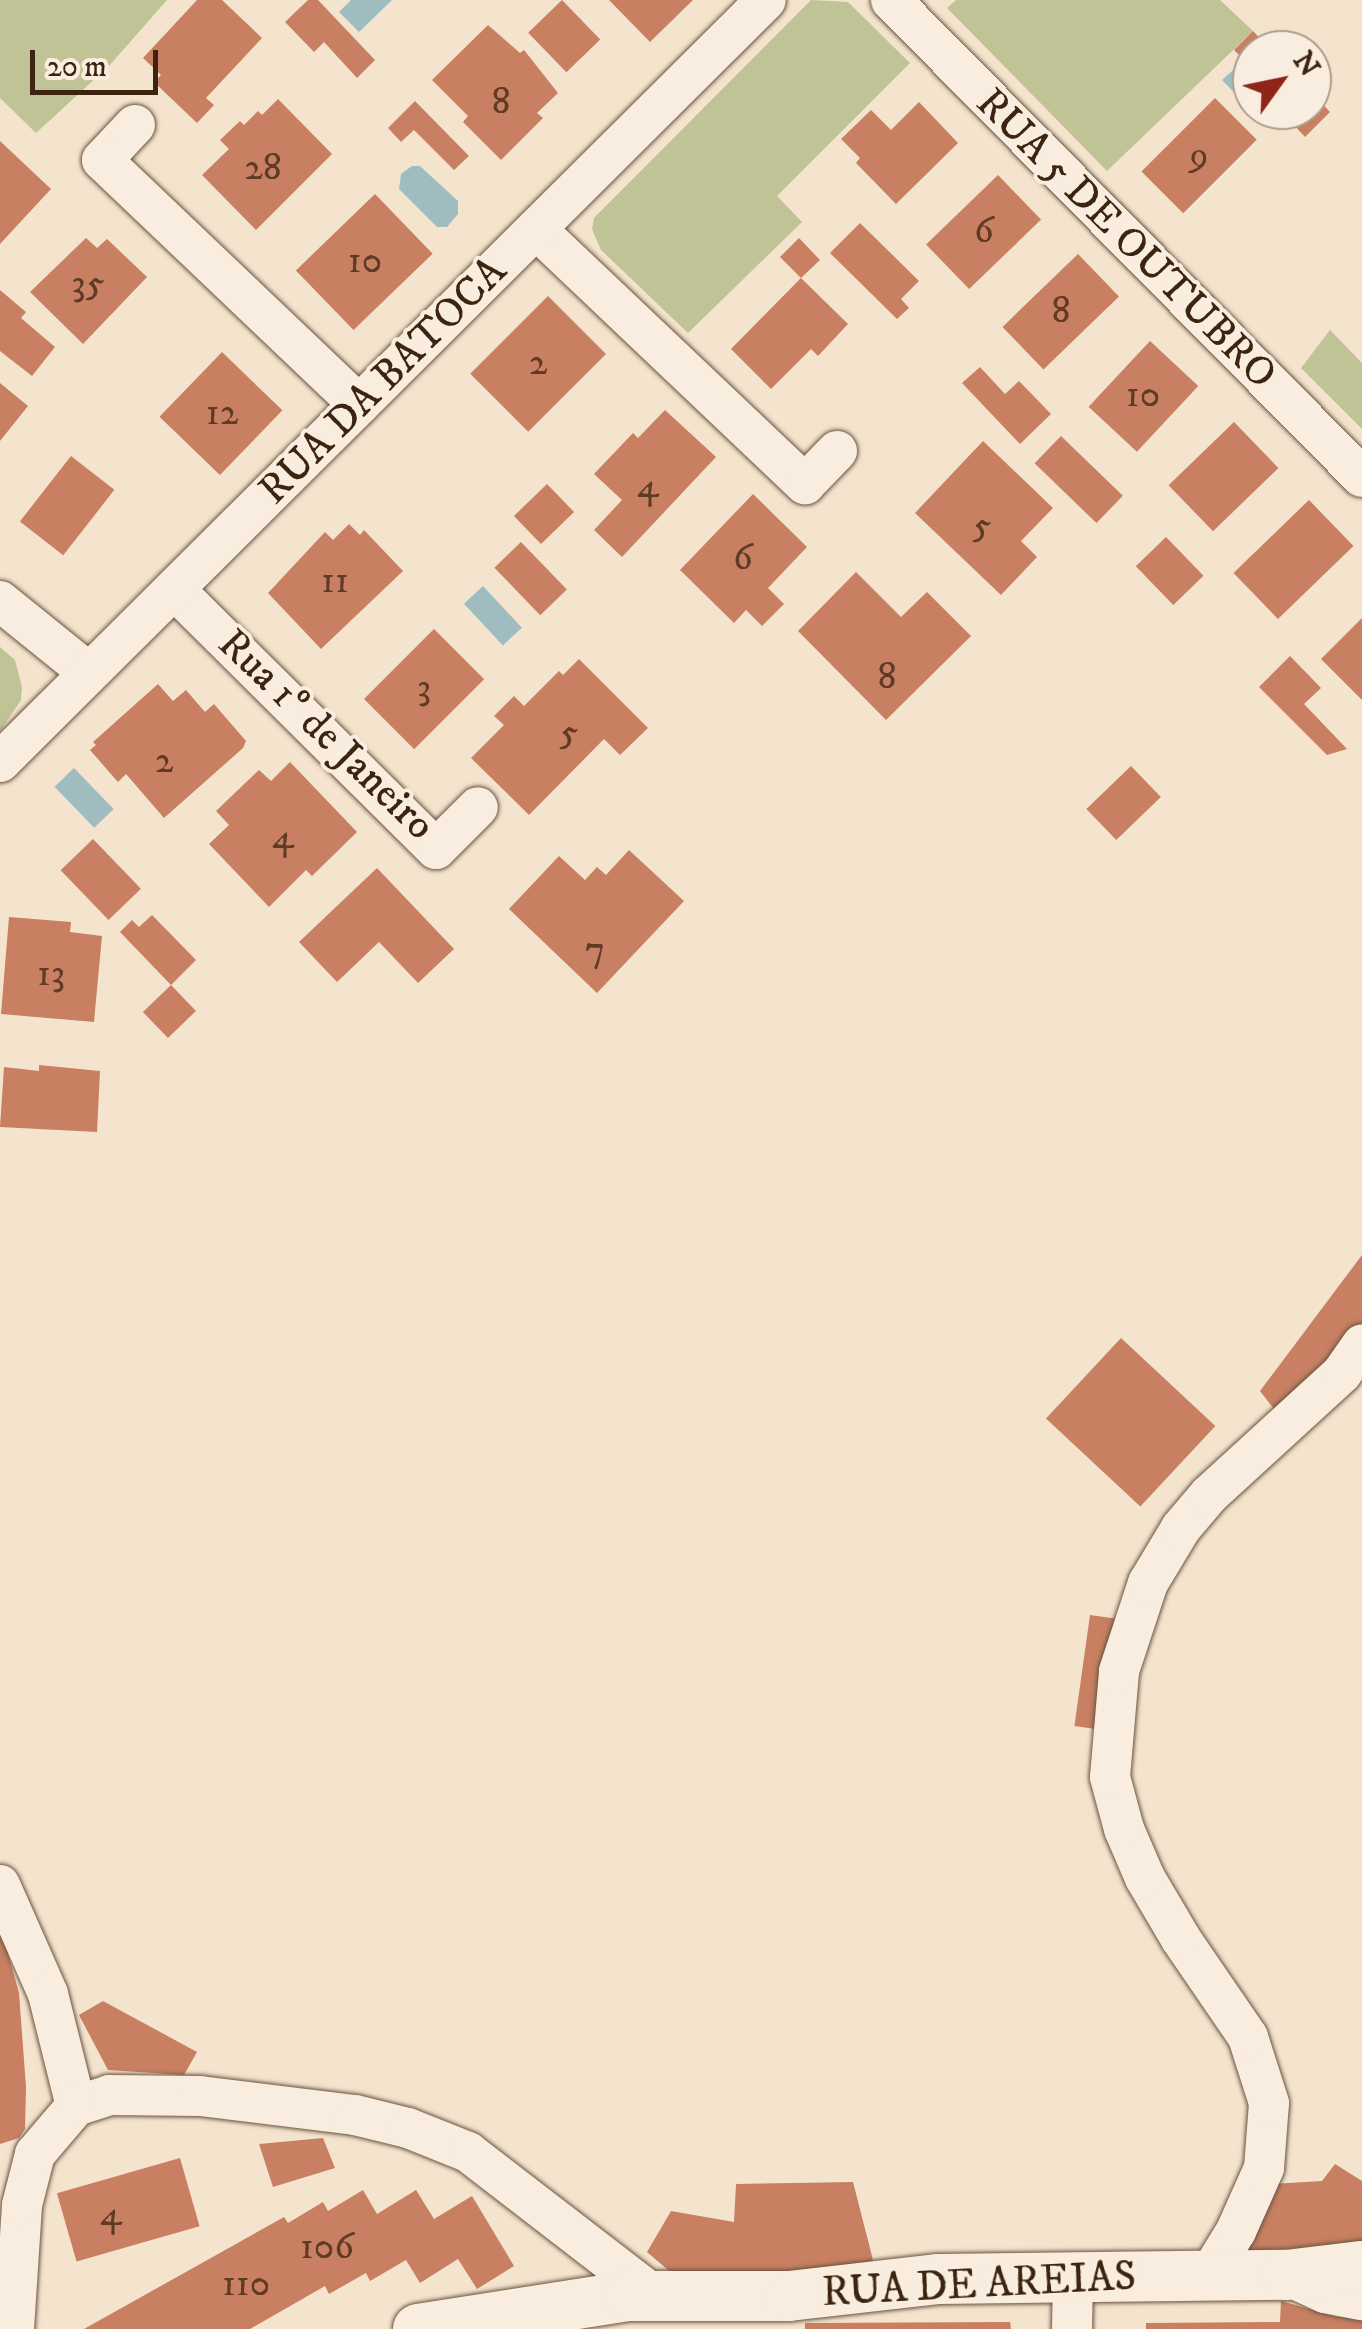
<!DOCTYPE html>
<html>
<head>
<meta charset="utf-8">
<style>
	body { margin:0 }
	#map { position:relative; width:1362px; height:2329px; overflow:hidden; background:#f5e4cd; font-family:"IM FELL DW Pica",serif }
	div>[style] { position:absolute }
	[style*='--x'] { left:calc(var(--x)*1px); top:calc(var(--y)*1px); width:calc(var(--w)*1px); rotate:calc(var(--a)*1deg) }
	.green>* { inset:0; background:#bfc396 }
	.water>* { inset:0; background:#9fbcc0; transform-origin:0 0 }
	.building>* { inset:0; background:#c87f62; transform-origin:0 0 }
	.roads { filter:drop-shadow(0 0 2px #6a5440) drop-shadow(0 0 2px #6a5440) }
	.minor>* { height:40px; margin:-20px; padding:0 20px; transform-origin:20px; border-radius:20px; background:#f8edde }
	.tertiary>* { height:50px; margin:-25px; padding:0 25px; transform-origin:25px; border-radius:25px; background:#f8edde }
	span { translate:-50% -50%; white-space:nowrap; text-align:center; line-height:1.15; -webkit-text-stroke:8px #f8edde; paint-order:stroke }
	.number-label { font-size:38px; color:#5f3b25 }
	.number-label span { -webkit-text-stroke-width:0 }
	.street-label { font-size:42px; color:#3c2411 }
	.north { position:absolute; left:1232px; top:30px; width:100px; height:100px; box-sizing:border-box; background:#f8edde; border:2px solid #ad9d8c; border-radius:50%; rotate:57deg; font-size:28px; font-weight:700; line-height:40px; text-align:center; color:#3c2411 }
	.north::after { content:''; display:block; margin:auto; width:35px; height:45px; background:#8f2418; clip-path:polygon(50% 0,100% 100%,50% 72%,0 100%) }
	.scale { position:absolute; left:30px; top:50px; width:128px; height:45px; box-sizing:border-box; border:5px solid #3c2411; border-top:0; padding-left:12px; font-size:30px; line-height:35px; white-space:nowrap; color:#3c2411; -webkit-text-stroke:8px #f8edde; paint-order:stroke }
</style>
</head>
<body>
<div id="map">
	<div class="green">
		<div style="clip-path:polygon(0 0,167px 0,109px 66px,36px 133px,0 98px)"></div>
		<div style="clip-path:polygon(811px 0,848px 2px,910px 63px,777px 196px,802px 222px,688px 333px,601px 250px,592px 229px,594px 218px)"></div>
		<div style="clip-path:polygon(956px 0,1220px 0,1253px 31px,1107px 171px,947px 8px)"></div>
		<div style="clip-path:polygon(1330px 330px,1362px 363px,1362px 429px,1301px 368px)"></div>
		<div style="clip-path:polygon(0 647px,15px 660px,22px 687px,21px 700px,0 731px)"></div>
	</div>
	<div class="water">
		<div style="clip-path:polygon(351px 0,392px 0,359px 32px,339px 12px)"></div>
		<div style="clip-path:polygon(1241px 63px,1252px 73px,1252px 110px,1274px 110px,1262px 121px,1222px 80px)"></div>
		<div style="clip-path:polygon(412px 166px,420px 166px,458px 201px,458px 214px,447px 227px,437px 227px,399px 189px,401px 174px)"></div>
		<div style="left:483px;top:586px;width:57px;height:26px;rotate:47deg"></div>
		<div style="left:74px;top:768px;width:57px;height:27px;rotate:46deg"></div>
	</div>
	<div class="building">
		<div style="clip-path:polygon(197px 0,222px 0,262px 38px,206px 98px,214px 105px,197px 123px,154px 82px,161px 75px,143px 58px)"></div>
		<div style="clip-path:polygon(308px 0,318px 0,375px 60px,357px 78px,324px 42px,314px 52px,285px 22px)"></div>
		<div style="left:562px;top:0;width:55px;height:47px;rotate:46deg"></div>
		<div style="clip-path:polygon(609px 0,693px 0,650px 42px)"></div>
		<div style="clip-path:polygon(488px 25px,520px 53px,524px 50px,558px 93px,537px 113px,543px 118px,501px 160px,463px 122px,468px 116px,432px 80px)"></div>
		<div style="clip-path:polygon(1253px 31px,1271px 50px,1252px 50px,1252px 68px,1234px 50px)"></div>
		<div style="clip-path:polygon(1312px 93px,1330px 112px,1305px 137px,1282px 112px,1312px 110px)"></div>
		<div style="left:1215px;top:98px;width:59px;height:104px;rotate:45deg"></div>
		<div style="clip-path:polygon(278px 99px,332px 154px,256px 230px,202px 175px,229px 149px,220px 140px,240px 121px,244px 125px,258px 111px,262px 115px)"></div>
		<div style="clip-path:polygon(415px 101px,469px 156px,454px 170px,414px 130px,401px 142px,388px 128px)"></div>
		<div style="clip-path:polygon(919px 102px,958px 143px,896px 204px,856px 163px,860px 158px,841px 139px,871px 110px,891px 130px)"></div>
		<div style="clip-path:polygon(0 141px,51px 189px,0 244px)"></div>
		<div style="left:998px;top:175px;width:62px;height:100px;rotate:46deg"></div>
		<div style="left:375px;top:194px;width:83px;height:110px;rotate:46deg"></div>
		<div style="clip-path:polygon(860px 223px,919px 281px,901px 299px,909px 308px,897px 319px,830px 253px)"></div>
		<div style="clip-path:polygon(86px 238px,97px 248px,107px 239px,147px 277px,83px 344px,30px 292px)"></div>
		<div style="clip-path:polygon(799px 238px,820px 260px,801px 278px,848px 324px,818px 356px,811px 349px,771px 389px,731px 349px,801px 278px,780px 257px)"></div>
		<div style="left:1078px;top:254px;width:59px;height:105px;rotate:46deg"></div>
		<div style="clip-path:polygon(0 290px,26px 312px,21px 318px,55px 347px,32px 376px,0 351px)"></div>
		<div style="left:548px;top:296px;width:82px;height:110px;rotate:45deg"></div>
		<div style="left:1150px;top:341px;width:66px;height:90px;rotate:43deg"></div>
		<div style="left:222px;top:352px;width:84px;height:90px;rotate:44deg"></div>
		<div style="clip-path:polygon(980px 367px,1005px 394px,1019px 381px,1051px 414px,1020px 444px,962px 383px)"></div>
		<div style="clip-path:polygon(0 383px,28px 406px,0 441px)"></div>
		<div style="clip-path:polygon(665px 410px,716px 457px,622px 557px,594px 530px,622px 500px,594px 474px,633px 433px,638px 438px)"></div>
		<div style="left:1234px;top:422px;width:64px;height:91px;rotate:46deg"></div>
		<div style="left:1061px;top:436px;width:86px;height:38px;rotate:44deg"></div>
		<div style="clip-path:polygon(983px 441px,1053px 508px,1021px 541px,1037px 557px,1001px 595px,915px 513px)"></div>
		<div style="left:71px;top:456px;width:55px;height:83px;rotate:38deg"></div>
		<div style="left:547px;top:484px;width:39px;height:46px;rotate:46deg"></div>
		<div style="clip-path:polygon(753px 494px,807px 547px,768px 588px,784px 604px,762px 626px,746px 610px,734px 623px,680px 570px)"></div>
		<div style="left:1309px;top:500px;width:64px;height:105px;rotate:46deg"></div>
		<div style="clip-path:polygon(349px 524px,360px 535px,364px 530px,403px 571px,321px 649px,268px 593px,325px 532px,333px 540px)"></div>
		<div style="left:1166px;top:537px;width:54px;height:42px;rotate:46deg"></div>
		<div style="left:521px;top:542px;width:66px;height:37px;rotate:46deg"></div>
		<div style="clip-path:polygon(856px 572px,901px 617px,927px 592px,971px 636px,886px 720px,798px 631px)"></div>
		<div style="clip-path:polygon(1362px 618px,1362px 700px,1321px 659px)"></div>
		<div style="left:434px;top:629px;width:71px;height:99px;rotate:45deg"></div>
		<div style="clip-path:polygon(1290px 656px,1321px 688px,1304px 704px,1347px 749px,1327px 755px,1259px 687px)"></div>
		<div style="clip-path:polygon(579px 659px,648px 728px,620px 755px,604px 739px,529px 815px,471px 758px,504px 725px,494px 716px,514px 696px,524px 706px,559px 671px,563px 675px)"></div>
		<div style="clip-path:polygon(158px 684px,173px 701px,186px 690px,205px 712px,214px 704px,246px 741px,243px 748px,164px 818px,126px 774px,118px 782px,90px 750px,96px 745px,93px 742px)"></div>
		<div style="clip-path:polygon(290px 762px,357px 832px,312px 876px,306px 870px,269px 907px,209px 844px,229px 825px,216px 811px,259px 770px,271px 781px)"></div>
		<div style="left:1131px;top:766px;width:43px;height:62px;rotate:46deg"></div>
		<div style="left:93px;top:839px;width:69px;height:45px;rotate:46deg"></div>
		<div style="clip-path:polygon(629px 850px,684px 901px,597px 993px,509px 909px,559px 856px,585px 880px,597px 867px,606px 875px)"></div>
		<div style="clip-path:polygon(377px 868px,454px 949px,418px 983px,379px 942px,337px 982px,299px 942px)"></div>
		<div style="clip-path:polygon(152px 915px,196px 960px,171px 985px,120px 932px,132px 920px,139px 927px)"></div>
		<div style="clip-path:polygon(9px 917px,71px 922px,70px 932px,102px 936px,94px 1022px,1px 1014px)"></div>
		<div style="left:171px;top:985px;width:36px;height:39px;rotate:46deg"></div>
		<div style="clip-path:polygon(39px 1065px,100px 1071px,97px 1132px,0 1127px,4px 1067px,39px 1071px)"></div>
		<div style="clip-path:polygon(1362px 1255px,1362px 1326px,1281px 1418px,1260px 1391px)"></div>
		<div style="left:1121px;top:1338px;width:129px;height:110px;rotate:43deg"></div>
		<div style="left:1090px;top:1615px;width:29px;height:112px;rotate:8deg"></div>
		<div style="clip-path:polygon(0 1925px,19px 1993px,26px 2087px,25px 2129px,19px 2138px,0 2144px)"></div>
		<div style="clip-path:polygon(103px 2001px,197px 2052px,184px 2075px,108px 2070px,79px 2015px)"></div>
		<div style="clip-path:polygon(323px 2138px,335px 2168px,273px 2187px,259px 2144px)"></div>
		<div style="left:180px;top:2158px;width:71px;height:128px;rotate:74deg"></div>
		<div style="clip-path:polygon(1335px 2164px,1362px 2181px,1362px 2244px,1236px 2254px,1272px 2184px,1322px 2181px)"></div>
		<div style="clip-path:polygon(853px 2182px,873px 2260px,859px 2269px,675px 2276px,647px 2252px,671px 2211px,734px 2222px,736px 2184px)"></div>
		<div style="clip-path:polygon(363px 2190px,377px 2214px,416px 2190px,434px 2219px,472px 2196px,514px 2266px,477px 2289px,458px 2259px,420px 2283px,406px 2260px,370px 2281px,366px 2273px,329px 2294px,325px 2286px,250px 2329px,84px 2329px,284px 2217px,288px 2223px,323px 2202px,328px 2211px)"></div>
		<div style="clip-path:polygon(1281px 2301px,1337px 2317px,1362px 2318px,1362px 2329px,1146px 2329px,1146px 2323px,1280px 2322px)"></div>
		<div style="clip-path:polygon(1010px 2322px,1011px 2329px,805px 2329px,805px 2323px)"></div>
	</div>
	<div class="roads">
		<div class="minor">
			<div style="--x:891;--y:0;--w:670;--a:45.36"></div>
			<div style="--x:135;--y:125;--w:48;--a:133.3"></div>
			<div style="--x:102;--y:160;--w:355;--a:43.6"></div>
			<div style="--x:536;--y:229;--w:371;--a:43.5"></div>
			<div style="--x:805;--y:484;--w:46;--a:-45.9"></div>
			<div style="--x:174;--y:589;--w:369;--a:44.8"></div>
			<div style="--x:436;--y:849;--w:59;--a:-45"></div>
			<div style="--x:0;--y:601;--w:113;--a:38.9"></div>
			<div style="--x:0;--y:762;--w:1080;--a:-44.85"></div>
			<div style="--x:0;--y:1885;--w:119;--a:66.2"></div>
			<div style="--x:48;--y:1994;--w:115;--a:76"></div>
			<div style="--x:1209;--y:2275;--w:52;--a:-58.5"></div>
			<div style="--x:1236;--y:2231;--w:69;--a:-66"></div>
			<div style="--x:1264;--y:2168;--w:65;--a:-85.6"></div>
			<div style="--x:1269;--y:2103;--w:69;--a:-107.7"></div>
			<div style="--x:1248;--y:2037;--w:119;--a:-124.4"></div>
			<div style="--x:1181;--y:1939;--w:71;--a:-120.5"></div>
			<div style="--x:1145;--y:1878;--w:53;--a:-113.2"></div>
			<div style="--x:1124;--y:1829;--w:54;--a:-105.1"></div>
			<div style="--x:1110;--y:1777;--w:106;--a:-85.1"></div>
			<div style="--x:1119;--y:1671;--w:93;--a:-71.8"></div>
			<div style="--x:1148;--y:1583;--w:64;--a:-59"></div>
			<div style="--x:1181;--y:1528;--w:43;--a:-49.7"></div>
			<div style="--x:1209;--y:1495;--w:180;--a:-42.5"></div>
			<div style="--x:1342;--y:1373;--w:35;--a:-55"></div>
			<div style="--x:1286;--y:2275;--w:43;--a:24.8"></div>
			<div style="--x:1325;--y:2293;--w:38;--a:11"></div>
			<div style="--x:14;--y:2329;--w:124;--a:-86.3"></div>
			<div style="--x:22;--y:2205;--w:53;--a:-75.7"></div>
			<div style="--x:35;--y:2154;--w:63;--a:-49.5"></div>
			<div style="--x:76;--y:2106;--w:35;--a:-18"></div>
			<div style="--x:109;--y:2095;--w:91;--a:0.6"></div>
			<div style="--x:200;--y:2096;--w:156;--a:7"></div>
			<div style="--x:355;--y:2115;--w:55;--a:13.8"></div>
			<div style="--x:408;--y:2128;--w:65;--a:21.8"></div>
			<div style="--x:468;--y:2152;--w:241;--a:37.6"></div>
			<div style="--x:1072;--y:2329;--w:54;--a:-88.9"></div>
		</div>
		<div class="tertiary">
			<div style="--x:418;--y:2329;--w:214;--a:-8.9"></div>
			<div style="--x:629;--y:2296;--w:160;--a:0"></div>
			<div style="--x:789;--y:2296;--w:151;--a:-6.5"></div>
			<div style="--x:939;--y:2279;--w:347;--a:-0.7"></div>
			<div style="--x:1286;--y:2275;--w:77;--a:-6.8"></div>
		</div>
	</div>
	<div class="number-label">
		<span style="left:501px;top:103px">8</span>
		<span style="left:1199px;top:156px">9</span>
		<span style="left:263px;top:169px">28</span>
		<span style="left:984px;top:232px">6</span>
		<span style="left:365px;top:262px">10</span>
		<span style="left:88px;top:285px">35</span>
		<span style="left:1061px;top:312px">8</span>
		<span style="left:538px;top:364px">2</span>
		<span style="left:1143px;top:396px">10</span>
		<span style="left:222px;top:414px">12</span>
		<span style="left:648px;top:487px">4</span>
		<span style="left:982px;top:527px">5</span>
		<span style="left:743px;top:559px">6</span>
		<span style="left:335px;top:582px">11</span>
		<span style="left:887px;top:678px">8</span>
		<span style="left:424px;top:689px">3</span>
		<span style="left:569px;top:734px">5</span>
		<span style="left:164px;top:762px">2</span>
		<span style="left:283px;top:838px">4</span>
		<span style="left:595px;top:951px">7</span>
		<span style="left:51px;top:975px">13</span>
		<span style="left:111px;top:2215px">4</span>
		<span style="left:327px;top:2248px">106</span>
		<span style="left:246px;top:2285px">110</span>
	</div>
	<div class="street-label">
		<span style="left:1126px;top:239px;rotate:45deg">RUA 5 DE OUTUBRO</span>
		<span style="left:383px;top:381px;rotate:-45deg">RUA DA BATOCA</span>
		<span style="left:326px;top:735px;rotate:44deg">Rua 1º de Janeiro</span>
		<span style="left:979px;top:2285px;rotate:-3deg">RUA DE AREIAS</span>
	</div>
	<div class="north">N</div>
	<div class="scale">20 m</div>
</div>
</body>
</html>
